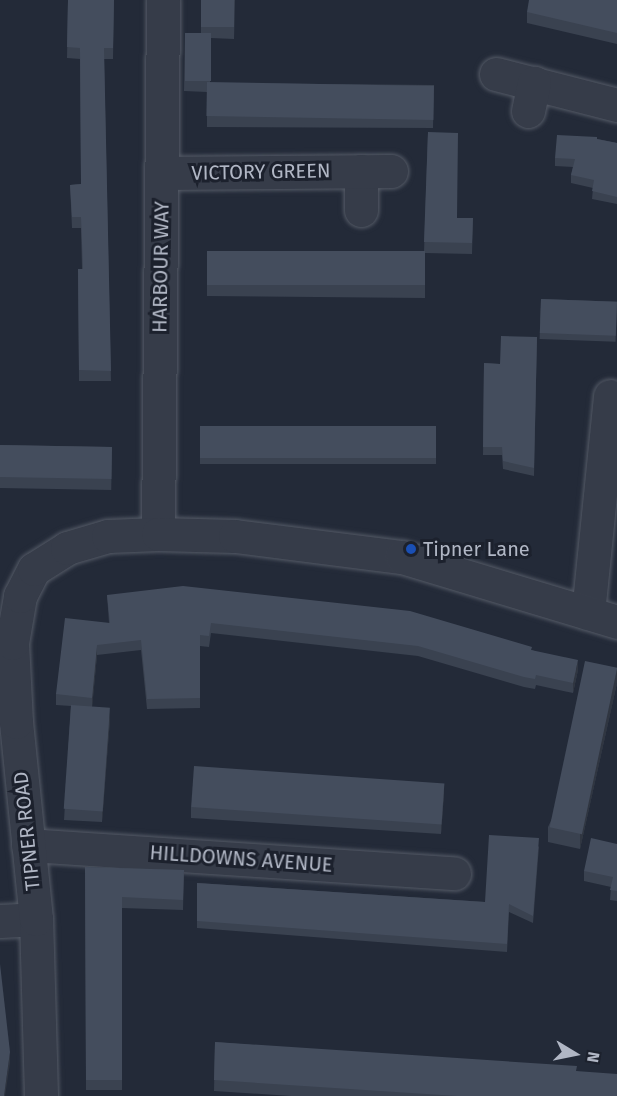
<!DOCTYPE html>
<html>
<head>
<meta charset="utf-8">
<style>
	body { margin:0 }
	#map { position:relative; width:617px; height:1096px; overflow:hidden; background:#232a38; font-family:"Fira Sans",sans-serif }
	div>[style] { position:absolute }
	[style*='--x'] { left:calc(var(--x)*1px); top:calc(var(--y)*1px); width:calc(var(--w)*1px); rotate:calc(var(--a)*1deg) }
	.roads { filter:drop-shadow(0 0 2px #545a66) drop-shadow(0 0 2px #545a66) }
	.minor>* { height:33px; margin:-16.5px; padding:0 16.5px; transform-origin:16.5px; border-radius:16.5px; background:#363c49 }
	.wall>* { inset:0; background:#3a4250; transform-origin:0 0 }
	.shaded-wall>* { inset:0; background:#303641 }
	.building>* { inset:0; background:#444d5d; transform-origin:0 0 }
	.dots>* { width:16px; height:16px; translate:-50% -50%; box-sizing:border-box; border:3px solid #1c212d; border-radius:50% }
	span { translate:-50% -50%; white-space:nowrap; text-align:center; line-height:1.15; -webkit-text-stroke:6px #1c212d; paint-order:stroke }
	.street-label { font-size:20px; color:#b1b7c5 }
	.poi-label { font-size:20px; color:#b1b7c5 }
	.left { translate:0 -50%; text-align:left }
	.north { position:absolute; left:545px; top:1024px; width:60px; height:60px; -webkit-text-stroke:4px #1c212d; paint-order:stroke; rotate:100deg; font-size:16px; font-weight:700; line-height:24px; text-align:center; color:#b1b7c5 }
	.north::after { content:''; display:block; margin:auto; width:21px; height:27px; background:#b1b7c5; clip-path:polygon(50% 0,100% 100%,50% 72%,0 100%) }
</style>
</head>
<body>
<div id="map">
	<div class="roads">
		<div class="minor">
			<div style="--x:496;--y:74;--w:125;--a:14.4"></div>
			<div style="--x:528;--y:111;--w:29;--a:-78"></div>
			<div style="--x:361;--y:171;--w:39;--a:90"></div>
			<div style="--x:162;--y:173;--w:229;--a:-0.5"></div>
			<div style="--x:158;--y:534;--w:534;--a:-89.46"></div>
			<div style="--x:588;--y:613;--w:218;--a:-84.2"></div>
			<div style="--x:28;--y:845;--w:427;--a:3.8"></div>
			<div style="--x:0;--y:921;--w:36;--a:-3"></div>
			<div style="--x:41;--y:1096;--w:177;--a:-91.6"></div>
			<div style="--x:36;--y:919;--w:198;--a:-95.8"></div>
			<div style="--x:16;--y:722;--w:79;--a:-92.9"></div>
			<div style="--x:12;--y:643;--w:48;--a:-80.3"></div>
			<div style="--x:20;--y:596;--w:30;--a:-63"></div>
			<div style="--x:34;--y:569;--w:39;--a:-32"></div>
			<div style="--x:67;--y:548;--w:43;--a:-16.3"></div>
			<div style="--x:108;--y:536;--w:50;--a:-2.3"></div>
			<div style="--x:158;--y:534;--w:77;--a:1.5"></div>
			<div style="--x:235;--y:536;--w:168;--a:7.2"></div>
			<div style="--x:402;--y:557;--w:225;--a:16.8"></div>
		</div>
	</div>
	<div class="wall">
		<div style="clip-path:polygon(68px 0,114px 0,113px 59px,104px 59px,111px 381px,79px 381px,78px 269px,82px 269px,81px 228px,72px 228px,70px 185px,81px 184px,80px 59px,67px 58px)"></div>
		<div style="clip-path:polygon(201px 0,235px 0,234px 39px,211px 38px,210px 83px,434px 85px,433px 128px,207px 127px,207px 92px,184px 91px,185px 33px,201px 33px)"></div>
		<div style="clip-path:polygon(617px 0,617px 44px,527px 23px,527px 12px)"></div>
		<div style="clip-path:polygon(428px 132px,457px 218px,473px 218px,472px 254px,425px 253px,425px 298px,207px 296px,207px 251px,424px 252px)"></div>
		<div style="clip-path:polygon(597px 139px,617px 143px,617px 204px,592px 199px,593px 188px,571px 183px,571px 175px,573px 167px,555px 166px,555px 158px)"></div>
		<div style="left:541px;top:299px;width:76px;height:40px;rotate:2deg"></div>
		<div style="clip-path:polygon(537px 337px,534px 476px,503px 469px,502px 455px,483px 455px,484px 363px,500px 364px)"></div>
		<div style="left:200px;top:426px;width:236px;height:38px"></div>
		<div style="left:0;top:445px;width:112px;height:43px;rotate:1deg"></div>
		<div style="clip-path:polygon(107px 595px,532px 650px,578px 670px,573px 693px,536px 685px,535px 689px,524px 687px,418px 656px,211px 633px,209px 647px,200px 646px,200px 708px,147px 709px,141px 650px,97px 655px,92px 707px,110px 719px,102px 822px,64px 820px,71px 706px,56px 705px,56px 694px,109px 623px)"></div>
		<div style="clip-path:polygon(617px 683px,580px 849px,548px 842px,548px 827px)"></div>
		<div style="clip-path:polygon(444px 793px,441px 834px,191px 818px,191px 807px)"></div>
		<div style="clip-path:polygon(617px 844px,617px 901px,610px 900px,611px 887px,584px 881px,584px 871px)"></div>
		<div style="clip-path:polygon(539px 846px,533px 923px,509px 912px,507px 952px,197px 928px,197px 883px,485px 902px)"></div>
		<div style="clip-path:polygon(85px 867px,184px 870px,183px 910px,122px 908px,122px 1090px,86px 1090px)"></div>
		<div style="clip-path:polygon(215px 1042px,577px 1071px,617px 1096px,291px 1096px,214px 1091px)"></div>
	</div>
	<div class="shaded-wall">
		<div style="clip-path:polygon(97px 645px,97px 655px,92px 709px,92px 698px)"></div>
		<div style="clip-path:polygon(578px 660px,578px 670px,573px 693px,573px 683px)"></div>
		<div style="clip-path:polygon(617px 668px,617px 683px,580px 849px,580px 834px)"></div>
		<div style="clip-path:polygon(110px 708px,110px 719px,102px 822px,102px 812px)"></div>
		<div style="clip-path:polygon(444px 782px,444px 793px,441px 834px,441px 823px)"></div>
		<div style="clip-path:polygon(10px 1052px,10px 1063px,5px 1096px,4px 1096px)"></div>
	</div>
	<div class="building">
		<div style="clip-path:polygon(68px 0,114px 0,113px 48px,104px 48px,111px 371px,79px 370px,78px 269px,83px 269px,81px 217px,72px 217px,70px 185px,81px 184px,80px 48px,67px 47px)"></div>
		<div style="left:201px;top:0;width:33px;height:27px"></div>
		<div style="clip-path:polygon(529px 0,617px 0,617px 33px,527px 12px)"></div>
		<div style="left:185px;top:33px;width:26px;height:48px"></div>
		<div style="left:207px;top:82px;width:227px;height:34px;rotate:1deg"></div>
		<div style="clip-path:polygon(428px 132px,458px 133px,457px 218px,473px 218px,472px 243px,424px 242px)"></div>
		<div style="clip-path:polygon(557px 135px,597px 137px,597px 139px,617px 143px,617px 197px,592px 191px,594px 180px,571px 175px,575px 159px,555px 158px)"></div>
		<div style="left:207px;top:251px;width:218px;height:34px"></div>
		<div style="left:541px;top:299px;width:76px;height:34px;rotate:2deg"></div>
		<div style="clip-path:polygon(501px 336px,537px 337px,534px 468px,503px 461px,502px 447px,483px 447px,484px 363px,500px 364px)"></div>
		<div style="left:200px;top:426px;width:236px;height:32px"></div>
		<div style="left:0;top:445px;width:112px;height:32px;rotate:1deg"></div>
		<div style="clip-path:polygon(183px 586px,410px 611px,532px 647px,531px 650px,578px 660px,573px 683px,536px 675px,535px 679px,524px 677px,418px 646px,211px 623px,209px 636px,200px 635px,200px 698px,147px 699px,141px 640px,97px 645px,92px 698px,56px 694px,65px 618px,110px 623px,107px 595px)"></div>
		<div style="left:585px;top:661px;width:33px;height:170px;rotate:12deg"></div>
		<div style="left:71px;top:705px;width:39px;height:104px;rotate:4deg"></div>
		<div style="left:194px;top:766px;width:251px;height:41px;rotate:4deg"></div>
		<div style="clip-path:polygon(489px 835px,539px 838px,533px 916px,509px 904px,507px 944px,197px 921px,197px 883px,485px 902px)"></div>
		<div style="clip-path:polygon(591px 838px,617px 844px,617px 891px,610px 890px,613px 877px,584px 871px)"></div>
		<div style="clip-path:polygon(85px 867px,184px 870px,183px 900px,122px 897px,122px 1080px,86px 1080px)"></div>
		<div style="clip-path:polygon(0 964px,10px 1052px,4px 1096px,0 1096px)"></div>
		<div style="clip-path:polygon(215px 1042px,577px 1066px,576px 1071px,617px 1074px,617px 1096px,457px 1096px,214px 1080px)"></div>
	</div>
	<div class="dots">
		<div style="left:411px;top:549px;background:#1a4fb4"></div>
	</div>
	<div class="street-label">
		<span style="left:261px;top:172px;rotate:-1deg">VICTORY GREEN</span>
		<span style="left:161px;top:267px;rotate:-89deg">HARBOUR WAY</span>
		<span style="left:27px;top:831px;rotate:-96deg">TIPNER ROAD</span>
		<span style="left:241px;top:859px;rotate:4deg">HILLDOWNS AVENUE</span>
	</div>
	<div class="poi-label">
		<span class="left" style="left:423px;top:549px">Tipner Lane</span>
	</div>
	<div class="north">N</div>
</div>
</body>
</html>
